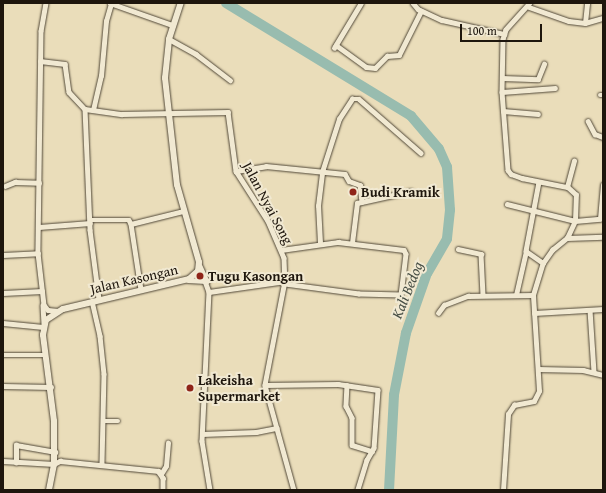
<!DOCTYPE html>
<html>
<head>
<meta charset="utf-8">
<style>
	body { margin:0 }
	#map { position:relative; width:606px; height:493px; overflow:hidden; background:#eaddba; font-family:"Gentium Book Plus",serif }
	div>[style] { position:absolute }
	[style*='--x'] { left:calc(var(--x)*1px); top:calc(var(--y)*1px); width:calc(var(--w)*1px); rotate:calc(var(--a)*1deg) }
	.river>* { height:10px; margin:-5px; padding:0 5px; transform-origin:5px; border-radius:5px; background:#98bcaf }
	.roads { filter:drop-shadow(0 0 1px #514838) drop-shadow(0 0 1px #514838) }
	.street>* { height:4.5px; margin:-2.25px; padding:0 2.25px; transform-origin:2.25px; border-radius:2.25px; background:#f1e9d2 }
	.secondary>* { height:6px; margin:-3px; padding:0 3px; transform-origin:3px; border-radius:3px; background:#f1e9d2 }
	.dots>* { width:11px; height:11px; translate:-50% -50%; box-sizing:border-box; border:2px solid #f1e9d2; border-radius:50% }
	span { translate:-50% -50%; white-space:nowrap; text-align:center; line-height:1.15; -webkit-text-stroke:4px #f1e9d2; paint-order:stroke }
	.poi-label { font-size:14px; color:#1e160d; font-weight:700 }
	.left { translate:0 -50%; text-align:left }
	.street-label { font-size:14px; color:#1e160d }
	.water-label { font-size:15px; color:#495046; font-style:italic }
	.frame { position:absolute; inset:0; border:4px solid #1e160d; pointer-events:none }
	.scale { position:absolute; left:460px; top:24px; width:82px; height:18px; box-sizing:border-box; border:2px solid #1e160d; border-top:0; padding-left:5px; font-size:12px; line-height:14px; white-space:nowrap; color:#1e160d; -webkit-text-stroke:3px #f1e9d2; paint-order:stroke }
</style>
</head>
<body>
<div id="map">
	<div class="river">
		<div style="--x:226;--y:3;--w:217;--a:31.4"></div>
		<div style="--x:411;--y:116;--w:43;--a:49.7"></div>
		<div style="--x:439;--y:149;--w:20;--a:66"></div>
		<div style="--x:447;--y:167;--w:43;--a:86"></div>
		<div style="--x:450;--y:210;--w:29;--a:96"></div>
		<div style="--x:447;--y:239;--w:39;--a:120"></div>
		<div style="--x:427;--y:273;--w:64;--a:109.3"></div>
		<div style="--x:406;--y:333;--w:63;--a:101"></div>
		<div style="--x:394;--y:395;--w:95;--a:93"></div>
	</div>
	<div class="roads">
		<div class="street">
			<div style="--x:46;--y:3;--w:28;--a:100"></div>
			<div style="--x:41;--y:31;--w:222;--a:90.8"></div>
			<div style="--x:38;--y:253;--w:52;--a:83.4"></div>
			<div style="--x:44;--y:305;--w:6;--a:51"></div>
			<div style="--x:48;--y:310;--w:10;--a:6"></div>
			<div style="--x:110;--y:3;--w:66;--a:19.5"></div>
			<div style="--x:413;--y:3;--w:8;--a:50"></div>
			<div style="--x:418;--y:9;--w:26;--a:25"></div>
			<div style="--x:442;--y:20;--w:64;--a:12.7"></div>
			<div style="--x:530;--y:3;--w:36;--a:132"></div>
			<div style="--x:506;--y:30;--w:9;--a:108"></div>
			<div style="--x:503;--y:39;--w:53;--a:91.1"></div>
			<div style="--x:502;--y:92;--w:78;--a:85.6"></div>
			<div style="--x:508;--y:170;--w:5;--a:53"></div>
			<div style="--x:511;--y:174;--w:12;--a:20"></div>
			<div style="--x:522;--y:178;--w:46;--a:11.3"></div>
			<div style="--x:567;--y:187;--w:27;--a:-75"></div>
			<div style="--x:529;--y:7;--w:42;--a:19.3"></div>
			<div style="--x:569;--y:21;--w:16;--a:7"></div>
			<div style="--x:585;--y:23;--w:19;--a:-16"></div>
			<div style="--x:585;--y:23;--w:20;--a:-84"></div>
			<div style="--x:169;--y:39;--w:31;--a:29"></div>
			<div style="--x:196;--y:54;--w:43;--a:37.4"></div>
			<div style="--x:336;--y:45;--w:37;--a:36"></div>
			<div style="--x:366;--y:67;--w:9;--a:6"></div>
			<div style="--x:375;--y:68;--w:17;--a:-45"></div>
			<div style="--x:387;--y:56;--w:12;--a:-5"></div>
			<div style="--x:399;--y:55;--w:49;--a:-63.4"></div>
			<div style="--x:334;--y:48;--w:52;--a:-59"></div>
			<div style="--x:40;--y:61;--w:25;--a:7"></div>
			<div style="--x:65;--y:64;--w:28;--a:82"></div>
			<div style="--x:69;--y:92;--w:23;--a:47"></div>
			<div style="--x:85;--y:109;--w:37;--a:8"></div>
			<div style="--x:122;--y:114;--w:106;--a:-1.1"></div>
			<div style="--x:228;--y:112;--w:60;--a:82.3"></div>
			<div style="--x:236;--y:171;--w:59;--a:57.4"></div>
			<div style="--x:268;--y:221;--w:40;--a:66.6"></div>
			<div style="--x:284;--y:258;--w:23;--a:88"></div>
			<div style="--x:285;--y:281;--w:106;--a:100.9"></div>
			<div style="--x:265;--y:385;--w:109;--a:74.6"></div>
			<div style="--x:502;--y:78;--w:36;--a:2"></div>
			<div style="--x:538;--y:79;--w:16;--a:-68"></div>
			<div style="--x:502;--y:92;--w:53;--a:-4.3"></div>
			<div style="--x:600;--y:95;--w:3;--a:0"></div>
			<div style="--x:85;--y:109;--w:121;--a:87.6"></div>
			<div style="--x:90;--y:230;--w:70;--a:82.6"></div>
			<div style="--x:93;--y:110;--w:35;--a:-77"></div>
			<div style="--x:101;--y:76;--w:55;--a:-84.8"></div>
			<div style="--x:106;--y:21;--w:18;--a:-74"></div>
			<div style="--x:503;--y:111;--w:35;--a:5"></div>
			<div style="--x:588;--y:121;--w:15;--a:62"></div>
			<div style="--x:595;--y:134;--w:9;--a:21"></div>
			<div style="--x:236;--y:171;--w:30;--a:-9"></div>
			<div style="--x:266;--y:166;--w:79;--a:5.8"></div>
			<div style="--x:345;--y:174;--w:8;--a:60"></div>
			<div style="--x:349;--y:181;--w:12;--a:20"></div>
			<div style="--x:360;--y:185;--w:17;--a:83"></div>
			<div style="--x:539;--y:182;--w:70;--a:100.7"></div>
			<div style="--x:526;--y:251;--w:21;--a:35"></div>
			<div style="--x:5;--y:186;--w:11;--a:-22"></div>
			<div style="--x:15;--y:182;--w:24;--a:2"></div>
			<div style="--x:507;--y:204;--w:70;--a:14"></div>
			<div style="--x:575;--y:221;--w:26;--a:-88"></div>
			<div style="--x:576;--y:195;--w:12;--a:-138"></div>
			<div style="--x:90;--y:220;--w:39;--a:0"></div>
			<div style="--x:129;--y:220;--w:4;--a:63"></div>
			<div style="--x:131;--y:224;--w:54;--a:-14"></div>
			<div style="--x:131;--y:224;--w:66;--a:81.3"></div>
			<div style="--x:39;--y:227;--w:51;--a:-4.5"></div>
			<div style="--x:567;--y:238;--w:19;--a:-65"></div>
			<div style="--x:575;--y:221;--w:25;--a:-5"></div>
			<div style="--x:600;--y:219;--w:34;--a:-85"></div>
			<div style="--x:320;--y:243;--w:37;--a:-93"></div>
			<div style="--x:318;--y:206;--w:34;--a:-83"></div>
			<div style="--x:322;--y:172;--w:56;--a:-72.2"></div>
			<div style="--x:339;--y:119;--w:24;--a:-57"></div>
			<div style="--x:352;--y:99;--w:7;--a:0"></div>
			<div style="--x:359;--y:99;--w:82;--a:41.1"></div>
			<div style="--x:352;--y:243;--w:40;--a:-82.9"></div>
			<div style="--x:357;--y:203;--w:55;--a:-12.5"></div>
			<div style="--x:458;--y:249;--w:24;--a:12"></div>
			<div style="--x:481;--y:254;--w:41;--a:87.2"></div>
			<div style="--x:281;--y:250;--w:58;--a:-8"></div>
			<div style="--x:338;--y:242;--w:66;--a:6.9"></div>
			<div style="--x:404;--y:250;--w:4;--a:63"></div>
			<div style="--x:406;--y:254;--w:41;--a:97"></div>
			<div style="--x:401;--y:295;--w:42;--a:-178.6"></div>
			<div style="--x:359;--y:294;--w:76;--a:-172.4"></div>
			<div style="--x:3;--y:255;--w:35;--a:-3"></div>
			<div style="--x:199;--y:264;--w:19;--a:65"></div>
			<div style="--x:188;--y:280;--w:17;--a:3"></div>
			<div style="--x:205;--y:281;--w:12;--a:70"></div>
			<div style="--x:209;--y:292;--w:149;--a:92.7"></div>
			<div style="--x:202;--y:441;--w:50;--a:80.7"></div>
			<div style="--x:209;--y:292;--w:77;--a:-8.2"></div>
			<div style="--x:3;--y:293;--w:39;--a:-3"></div>
			<div style="--x:516;--y:295;--w:45;--a:-77.2"></div>
			<div style="--x:92;--y:301;--w:36;--a:77"></div>
			<div style="--x:100;--y:336;--w:38;--a:84"></div>
			<div style="--x:104;--y:374;--w:91;--a:91.3"></div>
			<div style="--x:43;--y:305;--w:19;--a:87"></div>
			<div style="--x:590;--y:310;--w:62;--a:86.3"></div>
			<div style="--x:438;--y:313;--w:10;--a:-53"></div>
			<div style="--x:444;--y:305;--w:26;--a:-21"></div>
			<div style="--x:468;--y:296;--w:65;--a:-0.9"></div>
			<div style="--x:534;--y:313;--w:69;--a:-3.3"></div>
			<div style="--x:3;--y:323;--w:40;--a:5.7"></div>
			<div style="--x:3;--y:355;--w:43;--a:0"></div>
			<div style="--x:538;--y:369;--w:45;--a:1.3"></div>
			<div style="--x:583;--y:370;--w:21;--a:14"></div>
			<div style="--x:265;--y:385;--w:73;--a:-0.8"></div>
			<div style="--x:338;--y:384;--w:40;--a:8.5"></div>
			<div style="--x:378;--y:390;--w:58;--a:93.9"></div>
			<div style="--x:374;--y:448;--w:14;--a:120"></div>
			<div style="--x:367;--y:460;--w:31;--a:107"></div>
			<div style="--x:347;--y:385;--w:21;--a:93"></div>
			<div style="--x:346;--y:406;--w:13;--a:63"></div>
			<div style="--x:352;--y:418;--w:27;--a:90"></div>
			<div style="--x:352;--y:445;--w:21;--a:17"></div>
			<div style="--x:3;--y:386;--w:48;--a:1.2"></div>
			<div style="--x:103;--y:421;--w:15;--a:0"></div>
			<div style="--x:202;--y:434;--w:54;--a:-2.1"></div>
			<div style="--x:256;--y:432;--w:21;--a:-11"></div>
			<div style="--x:3;--y:461;--w:51;--a:3.4"></div>
			<div style="--x:54;--y:464;--w:7;--a:-27"></div>
			<div style="--x:60;--y:461;--w:99;--a:5.8"></div>
			<div style="--x:158;--y:471;--w:9;--a:54"></div>
			<div style="--x:163;--y:478;--w:12;--a:90"></div>
			<div style="--x:16;--y:463;--w:18;--a:-90"></div>
			<div style="--x:16;--y:445;--w:40;--a:10"></div>
			<div style="--x:161;--y:474;--w:9;--a:-58"></div>
			<div style="--x:166;--y:466;--w:23;--a:-85"></div>
			<div style="--x:503;--y:490;--w:76;--a:-86.2"></div>
			<div style="--x:508;--y:414;--w:11;--a:-56"></div>
			<div style="--x:514;--y:405;--w:20;--a:-11"></div>
			<div style="--x:534;--y:401;--w:11;--a:-63"></div>
			<div style="--x:539;--y:391;--w:96;--a:-93.6"></div>
			<div style="--x:533;--y:295;--w:34;--a:-73"></div>
			<div style="--x:543;--y:263;--w:16;--a:-55"></div>
			<div style="--x:552;--y:250;--w:19;--a:-39"></div>
			<div style="--x:567;--y:238;--w:36;--a:-2"></div>
		</div>
		<div class="secondary">
			<div style="--x:49;--y:490;--w:26;--a:-79"></div>
			<div style="--x:54;--y:464;--w:43;--a:-90"></div>
			<div style="--x:54;--y:421;--w:87;--a:-97.3"></div>
			<div style="--x:43;--y:335;--w:15;--a:-79"></div>
			<div style="--x:46;--y:320;--w:20;--a:-33"></div>
			<div style="--x:63;--y:309;--w:130;--a:-13.4"></div>
			<div style="--x:189;--y:279;--w:12;--a:-42"></div>
			<div style="--x:198;--y:271;--w:9;--a:-84"></div>
			<div style="--x:199;--y:262;--w:80;--a:-105.9"></div>
			<div style="--x:177;--y:185;--w:108;--a:-96.4"></div>
			<div style="--x:165;--y:78;--w:39;--a:-84"></div>
			<div style="--x:169;--y:39;--w:38;--a:-72"></div>
		</div>
	</div>
	<div class="dots">
		<div style="left:353px;top:192px;background:#8f2418"></div>
		<div style="left:200px;top:276px;background:#8f2418"></div>
		<div style="left:190px;top:388px;background:#8f2418"></div>
	</div>
	<div class="poi-label">
		<span class="left" style="left:361px;top:192px">Budi Kramik</span>
		<span class="left" style="left:208px;top:276px">Tugu Kasongan</span>
		<span class="left" style="left:198px;top:388px">Lakeisha<br>Supermarket</span>
	</div>
	<div class="street-label">
		<span style="left:268px;top:203px;rotate:62deg">Jalan Nyai Song</span>
		<span style="left:134px;top:279px;rotate:-13deg">Jalan Kasongan</span>
	</div>
	<div class="water-label">
		<span style="left:407px;top:290px;rotate:-68deg">Kali Bedog</span>
	</div>
	<div class="frame"></div>
	<div class="scale">100 m</div>
</div>
</body>
</html>
